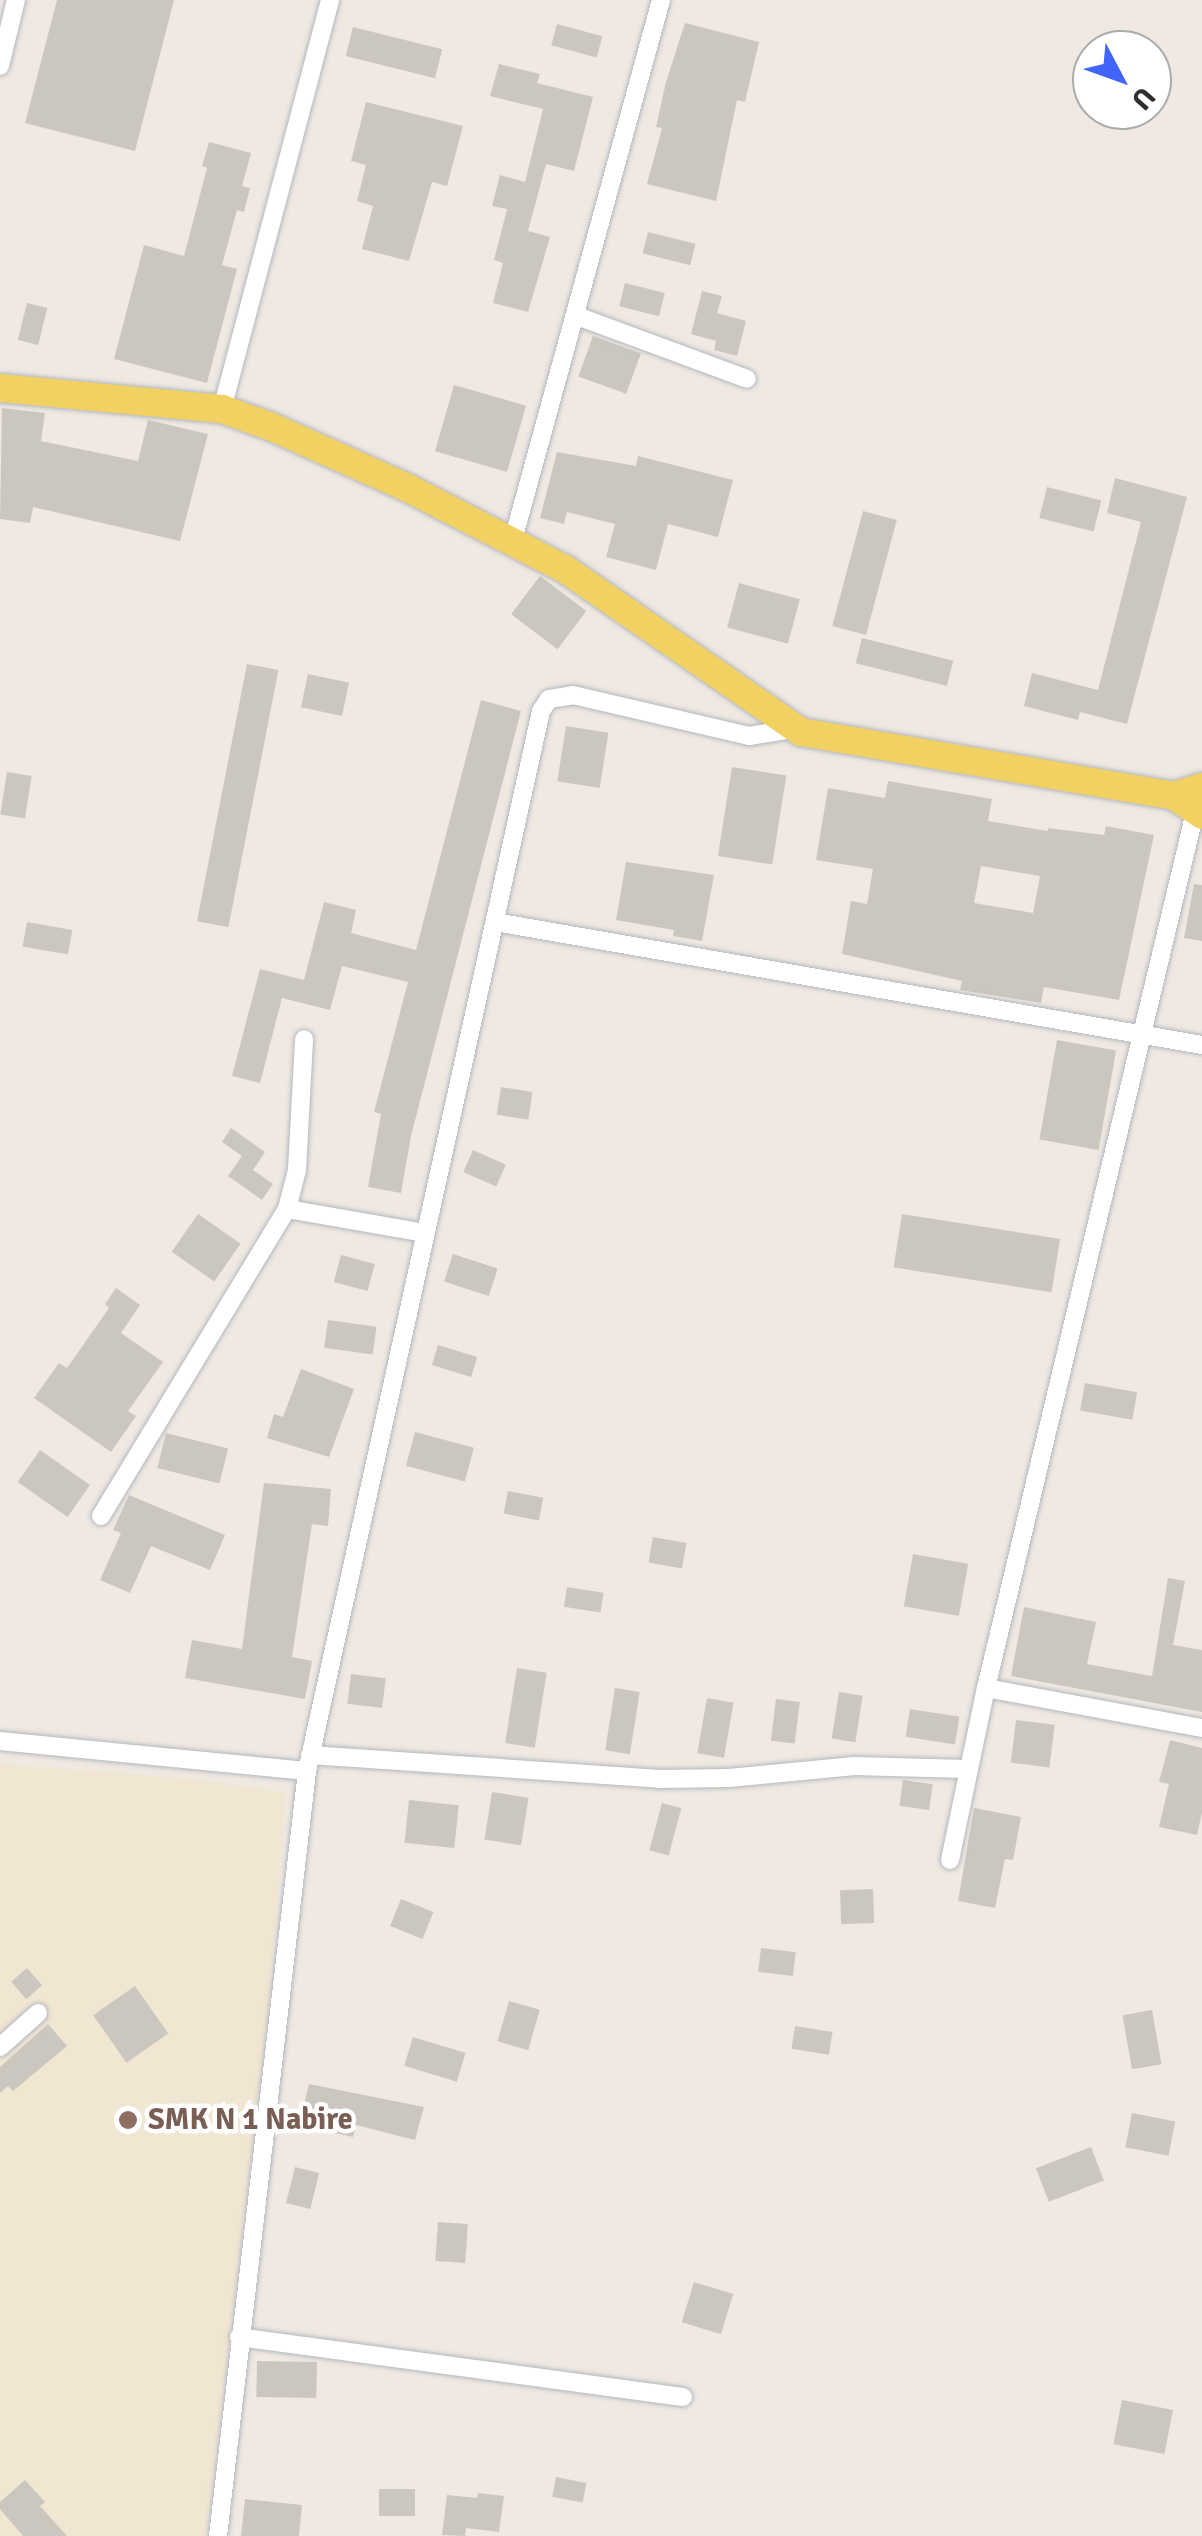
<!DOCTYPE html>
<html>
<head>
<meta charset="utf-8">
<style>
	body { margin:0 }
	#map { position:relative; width:1202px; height:2536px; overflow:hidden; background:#efe9e1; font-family:Signika,sans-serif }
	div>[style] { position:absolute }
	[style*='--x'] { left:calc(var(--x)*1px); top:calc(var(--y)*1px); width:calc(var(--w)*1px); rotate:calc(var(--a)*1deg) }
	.education>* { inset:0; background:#f0e6d1 }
	.building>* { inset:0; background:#cbc7bf; transform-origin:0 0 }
	.roads { filter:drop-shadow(0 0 2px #b4b7c1) drop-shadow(0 0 2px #b4b7c1) }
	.minor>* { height:18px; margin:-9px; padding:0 9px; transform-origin:9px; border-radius:9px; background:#fff }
	.primary>* { height:28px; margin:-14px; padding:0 14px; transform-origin:14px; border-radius:14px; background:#f2d163 }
	.dots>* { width:28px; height:28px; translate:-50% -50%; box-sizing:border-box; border:5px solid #fff; border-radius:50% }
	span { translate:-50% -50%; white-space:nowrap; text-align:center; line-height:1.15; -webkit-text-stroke:9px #fff; paint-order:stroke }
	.education-label { font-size:30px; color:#785e54; font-weight:700 }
	.left { translate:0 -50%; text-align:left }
	.north { position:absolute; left:1072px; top:30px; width:100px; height:100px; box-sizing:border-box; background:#fff; border:2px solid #ababab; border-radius:50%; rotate:131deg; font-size:28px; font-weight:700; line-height:40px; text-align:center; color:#2e2e2e }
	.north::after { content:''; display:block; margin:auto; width:35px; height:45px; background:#4264fb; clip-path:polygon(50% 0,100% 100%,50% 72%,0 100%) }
</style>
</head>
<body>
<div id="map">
	<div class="education">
		<div style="clip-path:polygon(0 1764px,192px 1779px,286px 1793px,268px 2010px,206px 2536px,0 2536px)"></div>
	</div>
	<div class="building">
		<div style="clip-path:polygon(57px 0,174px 0,135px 151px,25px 123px)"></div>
		<div style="clip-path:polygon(685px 23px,759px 42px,745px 102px,737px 100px,716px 201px,647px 184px,662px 128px,656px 127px,666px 82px)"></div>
		<div style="left:557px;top:24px;width:47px;height:22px;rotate:15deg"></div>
		<div style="left:353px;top:27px;width:92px;height:30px;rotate:14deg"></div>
		<div style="clip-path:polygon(499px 64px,540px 74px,537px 83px,593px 97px,574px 171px,546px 164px,528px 231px,550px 237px,528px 312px,493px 303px,503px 263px,494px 260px,507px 209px,492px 206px,500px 175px,525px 182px,543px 109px,490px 96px)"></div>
		<div style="clip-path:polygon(366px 102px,463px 126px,447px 186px,432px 182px,409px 261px,362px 249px,373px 206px,357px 201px,366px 165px,351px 161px)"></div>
		<div style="clip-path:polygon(209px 142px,251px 153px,242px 186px,250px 188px,244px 212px,237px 210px,222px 265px,237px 269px,207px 383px,114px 359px,144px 245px,184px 256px,207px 168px,202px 166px)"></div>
		<div style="left:648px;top:232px;width:49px;height:22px;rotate:14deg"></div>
		<div style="left:625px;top:283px;width:41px;height:24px;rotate:14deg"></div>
		<div style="clip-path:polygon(702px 291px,722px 296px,717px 313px,746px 321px,737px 356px,714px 350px,716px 341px,691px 334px)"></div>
		<div style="left:27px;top:303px;width:21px;height:38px;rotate:14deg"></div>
		<div style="left:593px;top:336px;width:51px;height:43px;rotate:20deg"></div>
		<div style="left:454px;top:385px;width:75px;height:69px;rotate:16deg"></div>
		<div style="clip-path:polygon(2px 408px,45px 413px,41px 441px,138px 461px,148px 420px,208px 434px,180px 541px,33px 507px,30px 523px,0 519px)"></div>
		<div style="clip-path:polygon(557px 452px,636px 466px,638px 456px,733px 480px,718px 537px,668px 524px,656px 570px,606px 557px,615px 524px,567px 512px,564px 524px,540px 518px)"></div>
		<div style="clip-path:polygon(1115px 478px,1187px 497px,1127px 724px,1080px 712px,1078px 720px,1024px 706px,1032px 673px,1098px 690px,1141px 522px,1107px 513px)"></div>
		<div style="left:1047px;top:487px;width:56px;height:32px;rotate:14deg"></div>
		<div style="left:863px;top:511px;width:35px;height:119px;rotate:15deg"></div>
		<div style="left:540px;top:576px;width:58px;height:48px;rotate:37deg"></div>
		<div style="left:739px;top:583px;width:63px;height:46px;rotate:15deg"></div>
		<div style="left:862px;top:638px;width:94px;height:26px;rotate:14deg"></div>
		<div style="left:247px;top:664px;width:32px;height:262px;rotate:11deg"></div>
		<div style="left:308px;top:674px;width:42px;height:34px;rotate:12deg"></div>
		<div style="clip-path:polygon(481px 700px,521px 711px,411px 1136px,401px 1193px,368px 1187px,381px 1114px,374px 1112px,408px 982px,342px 966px,330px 1010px,282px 998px,260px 1083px,232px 1076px,260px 969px,304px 980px,324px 902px,356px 910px,351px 933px,416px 950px)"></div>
		<div style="left:566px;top:726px;width:43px;height:56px;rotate:9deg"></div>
		<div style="left:732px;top:767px;width:55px;height:90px;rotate:9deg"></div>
		<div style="left:7px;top:772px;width:25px;height:43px;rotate:9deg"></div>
		<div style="clip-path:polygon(evenodd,888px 781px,992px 799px,988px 821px,1048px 831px,1048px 828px,1104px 835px,1106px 826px,1154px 835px,1119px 1000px,1044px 987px,1041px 1003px,960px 990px,962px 981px,842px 954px,851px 901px,867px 904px,873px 869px,816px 860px,828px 788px,885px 798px,888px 781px,981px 866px,1040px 876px,1033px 913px,974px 903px,981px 866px)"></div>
		<div style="clip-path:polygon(626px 862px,714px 875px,702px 941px,673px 936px,674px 930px,616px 920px)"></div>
		<div style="clip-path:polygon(1194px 884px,1202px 885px,1202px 941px,1184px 938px)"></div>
		<div style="left:27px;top:922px;width:46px;height:25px;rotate:10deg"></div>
		<div style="left:1057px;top:1040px;width:60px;height:101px;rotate:10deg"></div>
		<div style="left:501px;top:1087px;width:32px;height:28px;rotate:9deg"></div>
		<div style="clip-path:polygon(231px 1128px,265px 1152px,253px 1170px,273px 1184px,262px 1200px,228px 1176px,242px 1156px,222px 1142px)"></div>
		<div style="left:473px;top:1150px;width:36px;height:24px;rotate:24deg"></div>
		<div style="left:198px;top:1214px;width:52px;height:46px;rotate:35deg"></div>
		<div style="left:902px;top:1214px;width:160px;height:54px;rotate:9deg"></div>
		<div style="left:453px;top:1254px;width:47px;height:29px;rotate:18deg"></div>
		<div style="left:341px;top:1255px;width:35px;height:28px;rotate:15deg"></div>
		<div style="clip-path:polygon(116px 1288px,140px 1305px,121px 1333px,163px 1362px,128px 1411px,136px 1416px,111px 1452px,34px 1398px,59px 1363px,67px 1368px,109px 1308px,105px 1304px)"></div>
		<div style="left:328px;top:1320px;width:49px;height:28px;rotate:8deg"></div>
		<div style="left:438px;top:1345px;width:41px;height:21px;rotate:17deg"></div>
		<div style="clip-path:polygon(301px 1369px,354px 1389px,329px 1457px,267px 1438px,274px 1414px,283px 1417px)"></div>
		<div style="left:1085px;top:1383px;width:53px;height:28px;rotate:10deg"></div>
		<div style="left:415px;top:1432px;width:61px;height:35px;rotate:15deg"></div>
		<div style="left:166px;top:1433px;width:64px;height:36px;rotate:14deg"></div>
		<div style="left:40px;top:1450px;width:61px;height:39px;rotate:35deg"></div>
		<div style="clip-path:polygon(264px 1483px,331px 1489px,328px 1526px,312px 1524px,292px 1657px,312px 1661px,305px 1699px,185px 1678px,192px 1640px,242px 1649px)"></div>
		<div style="left:508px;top:1491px;width:36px;height:23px;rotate:11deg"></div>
		<div style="clip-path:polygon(129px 1495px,225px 1535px,210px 1570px,151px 1546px,130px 1593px,100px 1580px,121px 1533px,113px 1530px)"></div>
		<div style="left:653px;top:1537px;width:34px;height:26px;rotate:10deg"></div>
		<div style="left:913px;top:1554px;width:56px;height:53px;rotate:10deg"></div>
		<div style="clip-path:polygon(1168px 1578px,1185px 1581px,1173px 1645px,1202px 1650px,1202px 1712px,1011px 1676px,1024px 1607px,1096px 1622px,1087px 1664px,1152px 1676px)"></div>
		<div style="left:567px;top:1587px;width:37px;height:20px;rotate:9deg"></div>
		<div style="left:517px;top:1668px;width:30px;height:76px;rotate:9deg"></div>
		<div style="left:351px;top:1674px;width:35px;height:30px;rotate:7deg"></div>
		<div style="left:615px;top:1688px;width:25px;height:63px;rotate:9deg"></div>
		<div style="left:839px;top:1692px;width:24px;height:47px;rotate:9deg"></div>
		<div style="left:707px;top:1698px;width:27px;height:56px;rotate:10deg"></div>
		<div style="left:776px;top:1699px;width:24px;height:42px;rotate:7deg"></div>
		<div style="left:910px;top:1709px;width:50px;height:28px;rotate:9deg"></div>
		<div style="left:1016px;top:1720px;width:39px;height:43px;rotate:7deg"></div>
		<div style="clip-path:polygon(1170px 1740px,1202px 1748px,1202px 1812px,1197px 1835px,1159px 1827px,1169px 1784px,1159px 1782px)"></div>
		<div style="left:903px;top:1780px;width:30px;height:26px;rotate:8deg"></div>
		<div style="left:492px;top:1792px;width:37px;height:48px;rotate:9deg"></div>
		<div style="left:409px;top:1800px;width:50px;height:43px;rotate:6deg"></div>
		<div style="left:662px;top:1803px;width:20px;height:49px;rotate:15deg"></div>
		<div style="clip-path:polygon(974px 1808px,1021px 1817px,1013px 1860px,1005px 1859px,995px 1908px,958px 1901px)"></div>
		<div style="left:873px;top:1889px;width:34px;height:33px;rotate:88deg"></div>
		<div style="left:401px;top:1899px;width:35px;height:29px;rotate:22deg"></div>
		<div style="left:761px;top:1948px;width:35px;height:24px;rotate:7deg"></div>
		<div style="left:27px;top:1968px;width:23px;height:21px;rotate:49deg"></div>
		<div style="left:135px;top:1986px;width:58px;height:51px;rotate:55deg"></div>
		<div style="left:509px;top:2001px;width:32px;height:42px;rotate:16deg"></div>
		<div style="left:1152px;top:2010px;width:55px;height:30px;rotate:80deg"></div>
		<div style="clip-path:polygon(48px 2024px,67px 2046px,13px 2091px,8px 2086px,0 2093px,0 2067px)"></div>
		<div style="left:795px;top:2026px;width:38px;height:23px;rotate:9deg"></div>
		<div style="left:413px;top:2037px;width:55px;height:30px;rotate:17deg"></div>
		<div style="clip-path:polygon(309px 2084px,424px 2107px,415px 2140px,356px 2125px,353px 2137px,299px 2125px)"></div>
		<div style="left:1132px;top:2113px;width:44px;height:35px;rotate:11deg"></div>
		<div style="left:1091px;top:2147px;width:36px;height:59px;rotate:69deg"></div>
		<div style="left:295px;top:2167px;width:25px;height:37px;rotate:14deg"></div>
		<div style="left:438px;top:2222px;width:30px;height:39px;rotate:4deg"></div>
		<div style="left:694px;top:2282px;width:41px;height:42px;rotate:17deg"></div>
		<div style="left:257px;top:2361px;width:60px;height:36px;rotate:1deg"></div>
		<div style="left:1122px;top:2400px;width:52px;height:45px;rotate:11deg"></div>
		<div style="left:556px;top:2477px;width:31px;height:20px;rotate:11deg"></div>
		<div style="clip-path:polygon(25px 2480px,45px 2502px,40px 2506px,67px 2536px,23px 2536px,0 2509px,0 2502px)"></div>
		<div style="left:379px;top:2489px;width:36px;height:27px"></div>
		<div style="clip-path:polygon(478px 2493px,504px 2496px,499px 2532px,466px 2528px,465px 2536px,442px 2535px,447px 2495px,477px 2498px)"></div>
		<div style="clip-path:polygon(245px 2499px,302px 2505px,299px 2536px,241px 2536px)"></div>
	</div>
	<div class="roads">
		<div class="minor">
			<div style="--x:0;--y:66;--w:68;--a:-76.4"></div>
			<div style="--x:577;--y:316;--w:181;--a:20.3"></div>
			<div style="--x:222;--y:409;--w:423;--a:-75.2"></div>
			<div style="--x:513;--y:540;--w:560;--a:-74.67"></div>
			<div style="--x:495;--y:922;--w:718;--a:9.87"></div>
			<div style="--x:287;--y:1209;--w:139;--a:9.9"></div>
			<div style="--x:101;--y:1516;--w:359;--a:-58.8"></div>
			<div style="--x:287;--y:1209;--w:40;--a:-75.6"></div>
			<div style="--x:297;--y:1170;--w:131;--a:-86.9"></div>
			<div style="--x:986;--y:1688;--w:220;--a:10.5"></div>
			<div style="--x:0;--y:1741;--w:308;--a:5.6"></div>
			<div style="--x:310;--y:1755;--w:351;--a:3.9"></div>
			<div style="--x:660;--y:1779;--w:69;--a:-0.8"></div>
			<div style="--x:729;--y:1778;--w:126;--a:-5.5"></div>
			<div style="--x:854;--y:1766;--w:113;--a:1.5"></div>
			<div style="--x:950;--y:1860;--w:176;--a:-78.2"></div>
			<div style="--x:986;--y:1688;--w:909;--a:-76.58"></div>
			<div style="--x:0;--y:2047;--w:51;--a:-41.8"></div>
			<div style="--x:239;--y:2337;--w:448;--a:7.7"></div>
			<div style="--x:218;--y:2536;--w:770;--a:-83.36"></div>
			<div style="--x:307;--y:1771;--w:1086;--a:-77.55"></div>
			<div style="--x:541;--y:711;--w:14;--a:-56"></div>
			<div style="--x:549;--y:699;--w:24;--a:-9"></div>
			<div style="--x:573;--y:695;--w:181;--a:13.1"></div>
			<div style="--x:749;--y:736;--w:45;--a:-9"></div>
		</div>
		<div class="primary">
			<div style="--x:0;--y:388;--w:223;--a:5.4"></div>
			<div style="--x:222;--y:409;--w:53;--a:19.8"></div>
			<div style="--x:272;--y:427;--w:149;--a:24.2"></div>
			<div style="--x:408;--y:488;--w:177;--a:27.3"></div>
			<div style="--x:565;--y:569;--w:287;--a:34.6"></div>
			<div style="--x:801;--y:732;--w:378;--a:9.7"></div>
			<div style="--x:1174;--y:796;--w:29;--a:-18"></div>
			<div style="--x:1174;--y:796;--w:34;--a:34"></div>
		</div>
	</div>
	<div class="dots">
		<div style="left:128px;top:2120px;background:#8d6e63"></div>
	</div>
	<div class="education-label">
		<span class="left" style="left:148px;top:2120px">SMK N 1 Nabire</span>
	</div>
	<div class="north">U</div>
</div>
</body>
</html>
